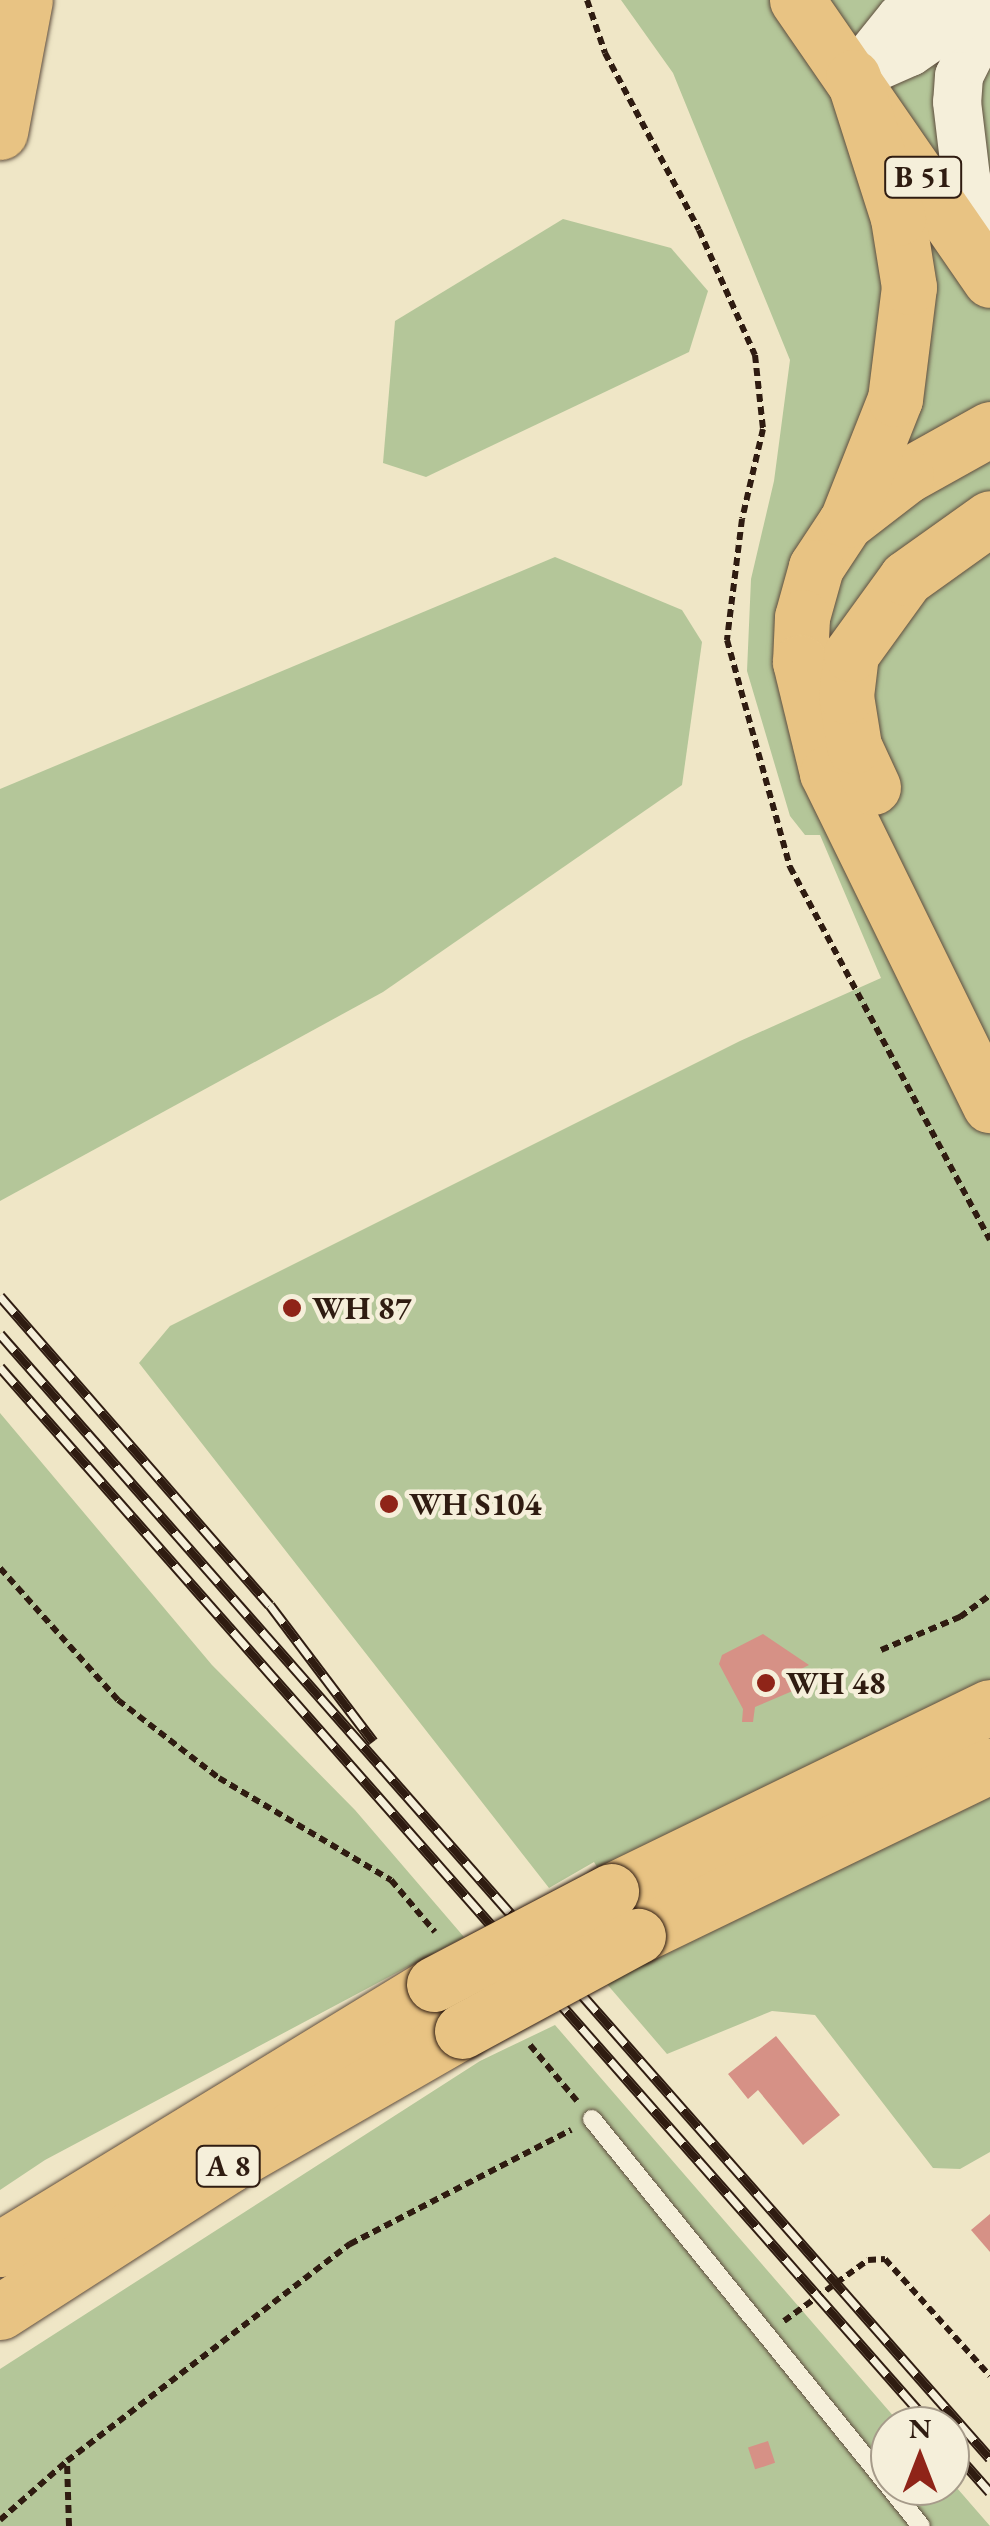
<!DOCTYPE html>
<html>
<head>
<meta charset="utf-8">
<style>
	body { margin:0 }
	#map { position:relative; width:990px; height:2526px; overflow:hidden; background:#efe6c6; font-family:"EB Garamond",serif }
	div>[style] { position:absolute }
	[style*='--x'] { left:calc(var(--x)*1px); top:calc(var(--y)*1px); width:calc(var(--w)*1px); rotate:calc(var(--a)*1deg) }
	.green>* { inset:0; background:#b4c699 }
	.building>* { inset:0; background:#d69186; transform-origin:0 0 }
	.path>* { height:6px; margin-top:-3px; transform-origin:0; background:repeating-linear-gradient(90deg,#2f1c11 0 8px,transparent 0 13px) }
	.roads { filter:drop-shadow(0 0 2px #5f4e3e) drop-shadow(0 0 2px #5f4e3e) }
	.service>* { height:18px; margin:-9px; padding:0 9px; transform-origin:9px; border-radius:9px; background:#f5efda }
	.tertiary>* { height:48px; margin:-24px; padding:0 24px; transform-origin:24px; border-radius:24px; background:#f5efda }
	.primary>* { height:55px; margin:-27.5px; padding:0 27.5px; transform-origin:27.5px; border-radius:27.5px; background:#e8c383 }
	.motorway>* { height:55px; margin:-27.5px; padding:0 27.5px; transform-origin:27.5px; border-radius:27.5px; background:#e8c383 }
	.rail>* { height:11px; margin-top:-5.5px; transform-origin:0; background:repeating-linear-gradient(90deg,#f5efda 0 22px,#2f1c11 0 44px); box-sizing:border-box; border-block:2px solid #2f1c11 }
	.bridges { filter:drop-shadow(0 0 2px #2f1c11) drop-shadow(0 0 2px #2f1c11) }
	.motorway-bridge>* { height:55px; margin:-27.5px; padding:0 27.5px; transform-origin:27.5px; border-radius:27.5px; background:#e8c383 }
	.dots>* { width:28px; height:28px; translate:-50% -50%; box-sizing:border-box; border:5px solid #f5efda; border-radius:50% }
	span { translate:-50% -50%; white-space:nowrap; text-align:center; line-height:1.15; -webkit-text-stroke:9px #f5efda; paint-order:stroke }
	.shield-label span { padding:2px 8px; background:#f5efda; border:2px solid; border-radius:8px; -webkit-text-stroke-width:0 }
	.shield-label { font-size:30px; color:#2f1c11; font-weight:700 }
	.poi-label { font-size:32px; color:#2f1c11; font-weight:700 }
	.left { translate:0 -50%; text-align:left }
	.north { position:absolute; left:870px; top:2406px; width:100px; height:100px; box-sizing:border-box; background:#f5efda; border:2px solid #a69b8a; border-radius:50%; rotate:0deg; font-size:28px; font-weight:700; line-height:40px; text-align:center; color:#2f1c11 }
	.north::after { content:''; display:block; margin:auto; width:35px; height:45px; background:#8f2418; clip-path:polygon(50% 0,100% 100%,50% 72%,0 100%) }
</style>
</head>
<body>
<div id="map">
	<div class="green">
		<div style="clip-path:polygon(621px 0,990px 0,990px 2152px,960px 2169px,933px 2168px,815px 2015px,772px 2011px,667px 2054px,606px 1983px,652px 1959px,594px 1862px,549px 1888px,139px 1363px,170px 1326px,740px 1041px,881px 978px,820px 835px,805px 835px,790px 816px,747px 671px,751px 579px,774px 481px,790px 360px,673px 73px)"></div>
		<div style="clip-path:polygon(563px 219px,671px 248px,708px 291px,689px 352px,426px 477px,383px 463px,395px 321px)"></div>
		<div style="clip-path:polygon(555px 557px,682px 610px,702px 642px,682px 785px,383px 992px,0 1201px,0 789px)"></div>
		<div style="clip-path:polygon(0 1413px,212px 1665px,355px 1810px,464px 1937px,45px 2160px,0 2190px)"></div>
		<div style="clip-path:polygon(555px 2025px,902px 2426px,890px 2426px,890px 2486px,950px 2486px,950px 2480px,990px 2526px,0 2526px,0 2369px,480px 2061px)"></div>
	</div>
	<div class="building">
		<div style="clip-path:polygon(763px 1634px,809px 1665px,801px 1669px,802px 1687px,755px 1707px,753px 1722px,742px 1722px,743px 1709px,719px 1664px,722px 1655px)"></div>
		<div style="clip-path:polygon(776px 2036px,840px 2115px,803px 2145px,758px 2090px,748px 2099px,728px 2074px)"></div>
		<div style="clip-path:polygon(990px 2214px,990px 2252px,971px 2230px)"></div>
		<div style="left:768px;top:2441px;width:23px;height:21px;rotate:72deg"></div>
	</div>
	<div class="path">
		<div style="--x:587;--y:0;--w:56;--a:71.2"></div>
		<div style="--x:605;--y:53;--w:200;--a:62"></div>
		<div style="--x:699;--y:230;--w:137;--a:65.9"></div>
		<div style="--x:755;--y:355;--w:74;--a:83.8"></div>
		<div style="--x:763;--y:429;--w:92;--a:103.1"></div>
		<div style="--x:742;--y:519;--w:122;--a:97.1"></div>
		<div style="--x:727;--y:640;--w:236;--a:74.5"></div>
		<div style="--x:790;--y:867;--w:423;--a:61.8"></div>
		<div style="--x:0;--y:1568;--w:177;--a:48.2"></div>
		<div style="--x:118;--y:1700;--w:128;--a:37.7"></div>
		<div style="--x:219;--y:1778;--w:200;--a:30.7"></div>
		<div style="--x:391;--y:1880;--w:68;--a:49.8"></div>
		<div style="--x:881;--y:1650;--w:86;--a:-22.7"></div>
		<div style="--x:960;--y:1617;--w:37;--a:-36"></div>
		<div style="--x:530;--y:2045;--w:73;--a:50"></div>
		<div style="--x:784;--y:2321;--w:104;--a:-36"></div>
		<div style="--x:868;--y:2260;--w:17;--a:-3"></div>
		<div style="--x:885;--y:2259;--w:157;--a:48.1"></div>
		<div style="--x:0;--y:2520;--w:89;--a:-41.4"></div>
		<div style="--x:69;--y:2526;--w:65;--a:-91.8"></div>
		<div style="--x:67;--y:2461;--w:357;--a:-37.5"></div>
		<div style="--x:350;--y:2244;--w:249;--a:-27.3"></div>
	</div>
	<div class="roads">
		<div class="service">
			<div style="--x:592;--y:2119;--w:523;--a:51.05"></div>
		</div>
		<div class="tertiary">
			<div style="--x:990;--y:14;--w:69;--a:116.6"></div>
			<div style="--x:959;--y:76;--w:26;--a:94"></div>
			<div style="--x:957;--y:102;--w:77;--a:83.2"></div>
			<div style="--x:966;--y:178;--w:92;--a:74.9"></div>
			<div style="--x:859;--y:70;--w:67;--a:-51.1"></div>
			<div style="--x:901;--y:18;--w:30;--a:-37"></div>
			<div style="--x:853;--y:77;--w:62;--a:-23.7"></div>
			<div style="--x:910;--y:52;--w:91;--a:-34.7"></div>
		</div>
		<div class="primary">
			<div style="--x:797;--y:0;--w:340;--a:55.4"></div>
			<div style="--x:0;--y:132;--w:134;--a:-79.3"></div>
		</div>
		<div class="motorway">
			<div style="--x:990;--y:429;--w:96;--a:150.8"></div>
			<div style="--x:906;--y:476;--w:77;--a:142.4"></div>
			<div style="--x:845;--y:523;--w:53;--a:123.4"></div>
			<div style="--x:816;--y:567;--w:52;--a:105.6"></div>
			<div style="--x:802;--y:617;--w:45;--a:92.5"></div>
			<div style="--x:800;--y:662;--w:114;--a:76.3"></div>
			<div style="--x:827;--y:773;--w:370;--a:63.9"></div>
			<div style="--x:847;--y:520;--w:130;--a:-68.4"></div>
			<div style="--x:895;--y:399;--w:113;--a:-82.9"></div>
			<div style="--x:909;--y:287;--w:70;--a:-99.1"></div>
			<div style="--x:898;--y:218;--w:148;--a:-107.7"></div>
			<div style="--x:873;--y:787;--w:45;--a:-114.9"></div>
			<div style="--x:854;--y:746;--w:51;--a:-99.1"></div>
			<div style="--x:846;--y:696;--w:42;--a:-83.2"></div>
			<div style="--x:851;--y:654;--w:94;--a:-54.1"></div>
			<div style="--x:906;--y:578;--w:103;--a:-35.5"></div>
			<div style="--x:611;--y:1891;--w:421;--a:-25.9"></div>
			<div style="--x:638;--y:1936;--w:391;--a:-25.8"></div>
			<div style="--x:0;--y:2249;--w:509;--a:-31.41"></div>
			<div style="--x:0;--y:2312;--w:272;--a:-32.7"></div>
			<div style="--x:229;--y:2165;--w:269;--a:-29.9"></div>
		</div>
	</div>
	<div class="rail">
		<div style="--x:0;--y:1296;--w:410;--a:48.9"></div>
		<div style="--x:270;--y:1605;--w:171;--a:52.9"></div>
		<div style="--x:0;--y:1334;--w:1498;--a:48.63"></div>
		<div style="--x:0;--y:1367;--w:1411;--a:48.65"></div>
		<div style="--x:950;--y:2447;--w:60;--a:48.4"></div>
	</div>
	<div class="bridges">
		<div class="motorway-bridge">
			<div style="--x:434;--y:1984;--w:200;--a:-27.7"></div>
			<div style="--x:462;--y:2031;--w:200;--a:-28.4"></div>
		</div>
	</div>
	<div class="dots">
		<div style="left:292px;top:1308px;background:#8f2418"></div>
		<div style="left:389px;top:1504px;background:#8f2418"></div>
		<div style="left:766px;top:1683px;background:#8f2418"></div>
	</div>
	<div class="shield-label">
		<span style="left:923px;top:177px">B 51</span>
		<span style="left:228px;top:2166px">A 8</span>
	</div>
	<div class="poi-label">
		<span class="left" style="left:312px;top:1308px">WH 87</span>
		<span class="left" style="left:409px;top:1504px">WH S104</span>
		<span class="left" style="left:786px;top:1683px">WH 48</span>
	</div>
	<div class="north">N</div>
</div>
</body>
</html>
